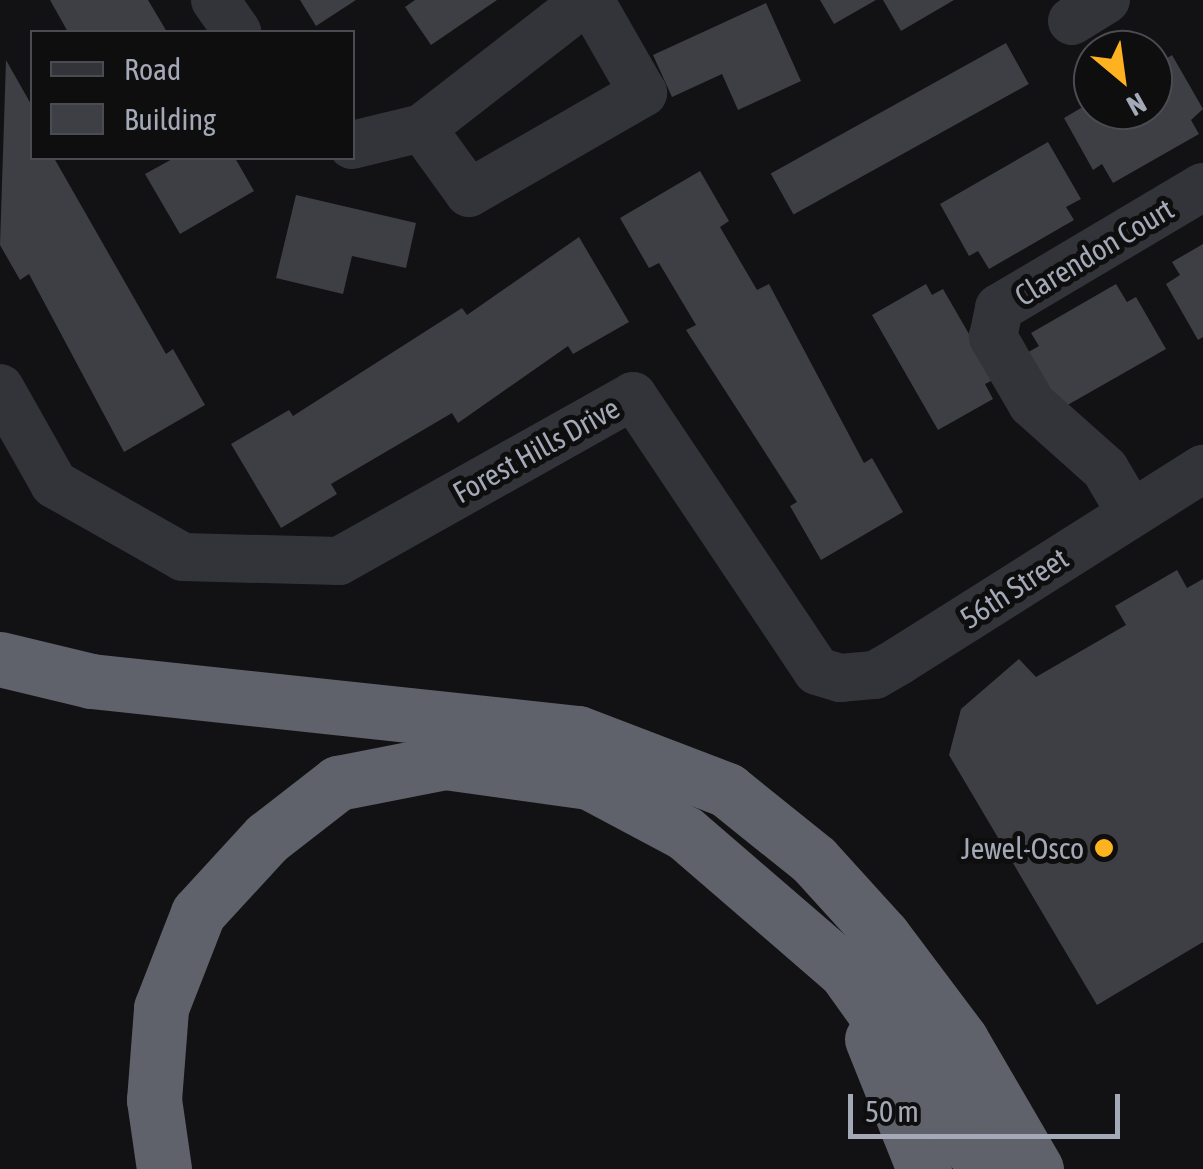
<!DOCTYPE html>
<html>
<head>
<meta charset="utf-8">
<style>
	body { margin:0 }
	#map { position:relative; width:1203px; height:1169px; overflow:hidden; background:#121214; font-family:"Asap Condensed",sans-serif }
	div>[style] { position:absolute }
	[style*='--x'] { left:calc(var(--x)*1px); top:calc(var(--y)*1px); width:calc(var(--w)*1px); rotate:calc(var(--a)*1deg) }
	.building>* { inset:0; background:#3e3f44; transform-origin:0 0 }
	.minor>* { height:48px; margin:-24px; padding:0 24px; transform-origin:24px; border-radius:24px; background:#33343a }
	.highway>* { height:55px; margin:-27.5px; padding:0 27.5px; transform-origin:27.5px; border-radius:27.5px; background:#5f626b }
	.dots>* { width:28px; height:28px; translate:-50% -50%; box-sizing:border-box; border:5px solid #0e0e0f; border-radius:50% }
	span { translate:-50% -50%; white-space:nowrap; text-align:center; line-height:1.15; -webkit-text-stroke:10px #0e0e0f; paint-order:stroke }
	.street-label { font-size:30px; color:#a3a9b6 }
	.poi-label { font-size:30px; color:#a3a9b6 }
	.right { translate:-100% -50%; text-align:right }
	.legend { position:absolute; left:30px; top:30px; width:325px; height:130px; box-sizing:border-box; background:#0e0e0f; border:2px solid #4a4c52; margin:0; padding:12px 18px; list-style:none; font-size:30px; color:#a3a9b6 }
	.legend li { display:flex; align-items:center; gap:20px; height:50px }
	.legend b { width:50px; border:2px solid #4a4c52 }
	.north { position:absolute; left:1073px; top:30px; width:100px; height:100px; box-sizing:border-box; background:#0e0e0f; border:2px solid #4a4c52; border-radius:50%; rotate:151deg; font-size:28px; font-weight:700; line-height:40px; text-align:center; color:#a3a9b6 }
	.north::after { content:''; display:block; margin:auto; width:35px; height:45px; background:#ffb220; clip-path:polygon(50% 0,100% 100%,50% 72%,0 100%) }
	.scale { position:absolute; left:848px; top:1094px; width:272px; height:45px; box-sizing:border-box; border:5px solid #a3a9b6; border-top:0; padding-left:12px; font-size:30px; line-height:35px; white-space:nowrap; color:#a3a9b6; -webkit-text-stroke:8px #0e0e0f; paint-order:stroke }
</style>
</head>
<body>
<div id="map">
	<div class="building">
		<div style="clip-path:polygon(50px 0,148px 0,167px 32px,68px 32px)"></div>
		<div style="clip-path:polygon(300px 0,356px 0,316px 26px)"></div>
		<div style="clip-path:polygon(415px 0,497px 0,431px 45px,405px 7px)"></div>
		<div style="clip-path:polygon(820px 0,876px 0,834px 24px)"></div>
		<div style="clip-path:polygon(883px 0,954px 0,901px 31px)"></div>
		<div style="clip-path:polygon(766px 3px,801px 81px,738px 110px,722px 74px,672px 97px,653px 55px)"></div>
		<div style="left:1006px;top:43px;width:47px;height:269px;rotate:61deg"></div>
		<div style="clip-path:polygon(1172px 55px,1203px 109px,1191px 120px,1199px 134px,1113px 183px,1102px 164px,1093px 170px,1064px 118px,1093px 101px,1093px 110px,1153px 110px,1153px 67px)"></div>
		<div style="clip-path:polygon(6px 60px,32px 106px,32px 158px,54px 158px,166px 354px,173px 349px,205px 405px,124px 452px,29px 274px,20px 280px,0 245px)"></div>
		<div style="clip-path:polygon(1048px 142px,1081px 199px,1066px 207px,1074px 220px,989px 269px,978px 251px,969px 256px,940px 204px)"></div>
		<div style="clip-path:polygon(174px 158px,235px 158px,254px 191px,180px 234px,145px 174px)"></div>
		<div style="clip-path:polygon(700px 171px,729px 221px,720px 227px,757px 290px,769px 284px,864px 463px,872px 458px,903px 512px,821px 560px,790px 506px,797px 502px,686px 330px,696px 325px,659px 263px,649px 268px,620px 218px)"></div>
		<div style="clip-path:polygon(296px 195px,416px 223px,406px 268px,352px 256px,343px 294px,276px 278px)"></div>
		<div style="clip-path:polygon(579px 237px,629px 322px,573px 354px,568px 346px,458px 423px,452px 413px,331px 484px,337px 494px,281px 528px,231px 444px,289px 410px,293px 416px,462px 308px,467px 315px)"></div>
		<div style="clip-path:polygon(1203px 244px,1203px 337px,1198px 340px,1166px 284px,1180px 275px,1172px 262px)"></div>
		<div style="clip-path:polygon(926px 284px,932px 295px,943px 289px,995px 379px,985px 384px,993px 399px,938px 430px,872px 315px)"></div>
		<div style="clip-path:polygon(1116px 284px,1127px 302px,1136px 297px,1166px 349px,1057px 411px,1025px 354px,1039px 346px,1031px 333px)"></div>
		<div style="clip-path:polygon(1177px 570px,1187px 588px,1203px 579px,1203px 942px,1097px 1005px,949px 755px,961px 709px,1019px 659px,1036px 677px,1126px 625px,1115px 606px)"></div>
	</div>
	<div class="minor">
		<div style="--x:215;--y:0;--w:39;--a:55"></div>
		<div style="--x:1072;--y:21;--w:40;--a:-32"></div>
		<div style="--x:422;--y:128;--w:80;--a:54.1"></div>
		<div style="--x:469;--y:193;--w:201;--a:-29.9"></div>
		<div style="--x:643;--y:93;--w:107;--a:-119.7"></div>
		<div style="--x:352;--y:145;--w:72;--a:-13.7"></div>
		<div style="--x:422;--y:128;--w:209;--a:-37.8"></div>
		<div style="--x:0;--y:388;--w:110;--a:60.6"></div>
		<div style="--x:54;--y:484;--w:148;--a:29.5"></div>
		<div style="--x:183;--y:557;--w:156;--a:1.5"></div>
		<div style="--x:339;--y:561;--w:337;--a:-29.3"></div>
		<div style="--x:633;--y:396;--w:331;--a:56.2"></div>
		<div style="--x:817;--y:671;--w:24;--a:17"></div>
		<div style="--x:840;--y:678;--w:35;--a:-5"></div>
		<div style="--x:875;--y:675;--w:28;--a:-30"></div>
		<div style="--x:899;--y:661;--w:360;--a:-32.3"></div>
		<div style="--x:1131;--y:513;--w:51;--a:-120.6"></div>
		<div style="--x:1105;--y:469;--w:98;--a:-138.3"></div>
		<div style="--x:1032;--y:404;--w:78;--a:-120.2"></div>
		<div style="--x:993;--y:337;--w:30;--a:-78"></div>
		<div style="--x:999;--y:308;--w:237;--a:-30.7"></div>
	</div>
	<div class="highway">
		<div style="--x:0;--y:659;--w:94;--a:13.6"></div>
		<div style="--x:91;--y:681;--w:490;--a:6.1"></div>
		<div style="--x:578;--y:733;--w:160;--a:20.9"></div>
		<div style="--x:727;--y:790;--w:112;--a:38.8"></div>
		<div style="--x:814;--y:860;--w:103;--a:47.8"></div>
		<div style="--x:883;--y:936;--w:130;--a:53.1"></div>
		<div style="--x:961;--y:1040;--w:149;--a:59.8"></div>
		<div style="--x:872;--y:1039;--w:140;--a:68.2"></div>
		<div style="--x:164;--y:1169;--w:70;--a:-98.2"></div>
		<div style="--x:154;--y:1100;--w:92;--a:-85.6"></div>
		<div style="--x:161;--y:1008;--w:102;--a:-68.7"></div>
		<div style="--x:198;--y:913;--w:102;--a:-47.4"></div>
		<div style="--x:267;--y:838;--w:90;--a:-37.8"></div>
		<div style="--x:338;--y:783;--w:109;--a:-11.1"></div>
		<div style="--x:445;--y:762;--w:145;--a:7.9"></div>
		<div style="--x:589;--y:782;--w:109;--a:28"></div>
		<div style="--x:685;--y:833;--w:211;--a:40.8"></div>
		<div style="--x:845;--y:971;--w:244;--a:54.4"></div>
	</div>
	<div class="dots">
		<div style="left:1104px;top:848px;background:#ffb220"></div>
	</div>
	<div class="street-label">
		<span style="left:1094px;top:252px;rotate:-31deg">Clarendon Court</span>
		<span style="left:536px;top:450px;rotate:-29deg">Forest Hills Drive</span>
		<span style="left:1014px;top:588px;rotate:-33deg">56th Street</span>
	</div>
	<div class="poi-label">
		<span class="right" style="left:1084px;top:848px">Jewel-Osco</span>
	</div>
	<ul class="legend">
	<li><b style="height:12px;background:#33343a"></b>Road</li>
	<li><b style="height:28px;background:#3e3f44"></b>Building</li>
	</ul>
	<div class="north">N</div>
	<div class="scale">50 m</div>
</div>
</body>
</html>
